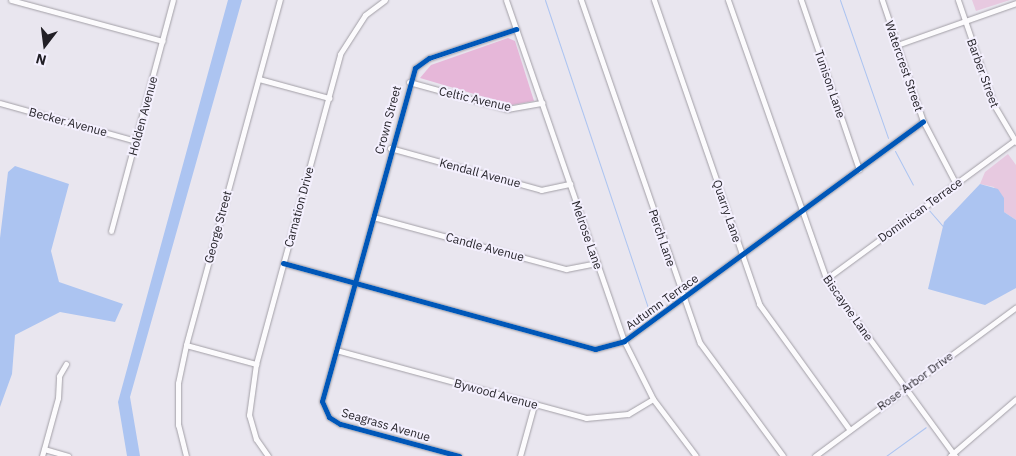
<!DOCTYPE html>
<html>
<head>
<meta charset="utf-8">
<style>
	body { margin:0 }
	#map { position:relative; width:1016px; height:456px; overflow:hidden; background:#e9e6ef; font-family:"IBM Plex Sans",sans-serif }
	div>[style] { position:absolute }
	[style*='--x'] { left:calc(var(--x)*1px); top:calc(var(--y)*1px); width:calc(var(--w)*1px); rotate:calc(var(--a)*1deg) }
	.green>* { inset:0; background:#e7c9e0 }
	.forest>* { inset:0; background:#e6b7d9 }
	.water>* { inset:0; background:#acc4f1 }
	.stream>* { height:1px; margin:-0.5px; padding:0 0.5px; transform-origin:0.5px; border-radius:0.5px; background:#acc4f1 }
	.roads { filter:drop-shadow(0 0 1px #a29fa6) drop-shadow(0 0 1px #a29fa6) }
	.minor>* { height:5px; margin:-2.5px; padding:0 2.5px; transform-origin:2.5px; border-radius:2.5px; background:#fcfbfd }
	.cycleway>* { height:5px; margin:-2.5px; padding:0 2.5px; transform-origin:2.5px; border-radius:2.5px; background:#0057b8 }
	span { translate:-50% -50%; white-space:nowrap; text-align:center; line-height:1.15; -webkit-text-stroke:4px #f4f0fe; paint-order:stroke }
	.street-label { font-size:12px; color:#211f25 }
	.north { position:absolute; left:20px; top:20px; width:50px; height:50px; -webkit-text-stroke:4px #f4f0fe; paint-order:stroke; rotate:195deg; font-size:14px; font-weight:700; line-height:20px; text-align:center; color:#211f25 }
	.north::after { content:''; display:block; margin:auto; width:18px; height:22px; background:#211f25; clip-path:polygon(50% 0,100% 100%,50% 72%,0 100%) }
</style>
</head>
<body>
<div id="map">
	<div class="green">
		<div style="clip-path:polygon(972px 0,1010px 0,976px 11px)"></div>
		<div style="clip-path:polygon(1008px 154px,1016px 165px,1016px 220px,1004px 212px,994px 187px,980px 184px,985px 172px)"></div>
	</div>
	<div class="forest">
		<div style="clip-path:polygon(508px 38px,515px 41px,534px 101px,512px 105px,420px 78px,431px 65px)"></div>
	</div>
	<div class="water">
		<div style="clip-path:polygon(228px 0,242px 0,130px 397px,140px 456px,127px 456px,118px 402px)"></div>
		<div style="clip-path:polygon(15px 166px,69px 184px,51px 251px,59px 282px,123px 304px,115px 322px,60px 312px,15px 335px,12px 374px,0 407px,0 238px,8px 172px)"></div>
		<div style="clip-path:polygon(980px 184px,998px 189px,1004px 198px,1004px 212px,1016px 220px,1016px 288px,985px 305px,928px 289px,944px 222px)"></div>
	</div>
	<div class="stream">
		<div style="--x:545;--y:0;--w:330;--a:71.5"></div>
		<div style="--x:840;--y:0;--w:146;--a:70.8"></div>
		<div style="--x:895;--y:151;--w:38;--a:62"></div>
		<div style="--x:928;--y:209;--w:23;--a:49"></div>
		<div style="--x:886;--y:456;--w:49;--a:-35.9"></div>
	</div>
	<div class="roads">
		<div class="minor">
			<div style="--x:11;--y:0;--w:157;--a:15.1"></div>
			<div style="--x:506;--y:0;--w:361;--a:70.9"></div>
			<div style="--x:624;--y:341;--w:65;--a:63.4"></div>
			<div style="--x:653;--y:399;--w:71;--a:53"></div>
			<div style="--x:581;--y:0;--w:363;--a:70.9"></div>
			<div style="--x:700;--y:343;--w:140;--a:53.7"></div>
			<div style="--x:654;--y:0;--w:322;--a:70.9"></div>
			<div style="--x:759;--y:304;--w:155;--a:54.2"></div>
			<div style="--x:728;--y:0;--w:296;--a:70.6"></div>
			<div style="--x:826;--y:279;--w:219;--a:53.9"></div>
			<div style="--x:801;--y:0;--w:179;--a:71.1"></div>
			<div style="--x:882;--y:0;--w:128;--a:71.3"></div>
			<div style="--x:923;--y:121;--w:71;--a:62.4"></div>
			<div style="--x:958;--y:0;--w:111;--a:71.1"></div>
			<div style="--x:994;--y:105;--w:43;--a:59.3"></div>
			<div style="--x:897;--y:45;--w:126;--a:-19.4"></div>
			<div style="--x:259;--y:79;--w:73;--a:15.2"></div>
			<div style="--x:409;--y:82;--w:102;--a:15.4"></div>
			<div style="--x:507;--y:109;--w:36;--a:-10"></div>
			<div style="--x:0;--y:103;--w:141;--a:15.6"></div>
			<div style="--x:390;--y:148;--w:157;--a:15.5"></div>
			<div style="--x:541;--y:190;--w:30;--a:-12"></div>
			<div style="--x:373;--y:217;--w:200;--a:15.1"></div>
			<div style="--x:566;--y:269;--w:32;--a:-11"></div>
			<div style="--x:111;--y:231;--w:239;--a:-75"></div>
			<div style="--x:283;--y:263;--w:324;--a:15.4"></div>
			<div style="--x:595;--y:349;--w:30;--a:-15"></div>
			<div style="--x:624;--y:341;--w:371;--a:-36.3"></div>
			<div style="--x:826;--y:279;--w:235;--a:-36.3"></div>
			<div style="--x:186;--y:345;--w:73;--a:15.2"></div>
			<div style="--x:336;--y:350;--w:259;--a:15.2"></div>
			<div style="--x:586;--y:418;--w:42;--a:-5.4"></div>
			<div style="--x:628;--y:414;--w:29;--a:-31"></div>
			<div style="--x:44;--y:449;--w:25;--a:16"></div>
			<div style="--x:42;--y:456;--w:60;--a:-74.6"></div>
			<div style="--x:58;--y:398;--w:22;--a:-87"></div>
			<div style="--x:59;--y:376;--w:14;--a:-60"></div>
			<div style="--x:186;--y:456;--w:32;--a:-104"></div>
			<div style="--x:178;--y:425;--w:42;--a:-90"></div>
			<div style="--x:178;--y:383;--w:39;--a:-78"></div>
			<div style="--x:186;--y:345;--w:358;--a:-74.8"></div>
			<div style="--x:268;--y:456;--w:21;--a:-125"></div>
			<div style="--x:256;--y:439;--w:25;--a:-106"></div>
			<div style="--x:249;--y:415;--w:51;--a:-82.2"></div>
			<div style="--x:256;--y:364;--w:321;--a:-74.8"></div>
			<div style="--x:340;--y:54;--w:46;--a:-57.3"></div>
			<div style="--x:365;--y:15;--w:25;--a:-37"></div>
			<div style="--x:459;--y:456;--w:123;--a:-164.9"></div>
			<div style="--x:340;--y:424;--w:13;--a:-148"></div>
			<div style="--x:329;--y:417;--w:17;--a:-114"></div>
			<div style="--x:322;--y:401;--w:346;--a:-74.4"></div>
			<div style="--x:415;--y:68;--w:17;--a:-36"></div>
			<div style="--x:429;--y:58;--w:92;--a:-18.4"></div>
			<div style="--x:520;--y:456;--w:53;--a:-74.6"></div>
			<div style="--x:815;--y:456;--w:250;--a:-36.5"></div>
			<div style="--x:950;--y:456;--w:87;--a:-40.8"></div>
		</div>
	</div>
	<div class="cycleway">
		<div style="--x:283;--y:263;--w:324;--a:15.4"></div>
		<div style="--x:595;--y:349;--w:30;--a:-15"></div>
		<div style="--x:624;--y:341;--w:371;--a:-36.3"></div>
		<div style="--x:459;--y:456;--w:123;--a:-164.9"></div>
		<div style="--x:340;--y:424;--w:13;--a:-148"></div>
		<div style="--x:329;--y:417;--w:17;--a:-114"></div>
		<div style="--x:322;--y:401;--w:346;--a:-74.4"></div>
		<div style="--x:415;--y:68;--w:17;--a:-36"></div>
		<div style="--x:429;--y:58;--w:92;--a:-18.4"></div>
	</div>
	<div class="street-label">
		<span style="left:904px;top:66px;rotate:71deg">Watercrest Street</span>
		<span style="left:983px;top:73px;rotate:70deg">Barber Street</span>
		<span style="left:830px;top:84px;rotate:71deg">Tunison Lane</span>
		<span style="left:475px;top:99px;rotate:13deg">Celtic Avenue</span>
		<span style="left:143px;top:116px;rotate:-75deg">Holden Avenue</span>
		<span style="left:388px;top:120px;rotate:-75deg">Crown Street</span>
		<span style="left:68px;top:122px;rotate:15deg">Becker Avenue</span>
		<span style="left:480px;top:173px;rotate:15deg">Kendall Avenue</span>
		<span style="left:299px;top:207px;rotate:-75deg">Carnation Drive</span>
		<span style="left:920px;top:210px;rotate:-36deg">Dominican Terrace</span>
		<span style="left:727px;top:211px;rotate:71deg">Quarry Lane</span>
		<span style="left:218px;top:227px;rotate:-75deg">George Street</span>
		<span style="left:587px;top:235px;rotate:71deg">Melrose Lane</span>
		<span style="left:662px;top:238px;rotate:71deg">Perch Lane</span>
		<span style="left:485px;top:247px;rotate:15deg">Candle Avenue</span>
		<span style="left:662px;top:302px;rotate:-36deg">Autumn Terrace</span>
		<span style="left:848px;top:308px;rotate:55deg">Biscayne Lane</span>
		<span style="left:915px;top:381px;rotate:-36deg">Rose Arbor Drive</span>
		<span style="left:496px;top:394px;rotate:15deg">Bywood Avenue</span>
		<span style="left:386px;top:425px;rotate:16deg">Seagrass Avenue</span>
	</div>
	<div class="north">N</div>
</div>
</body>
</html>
